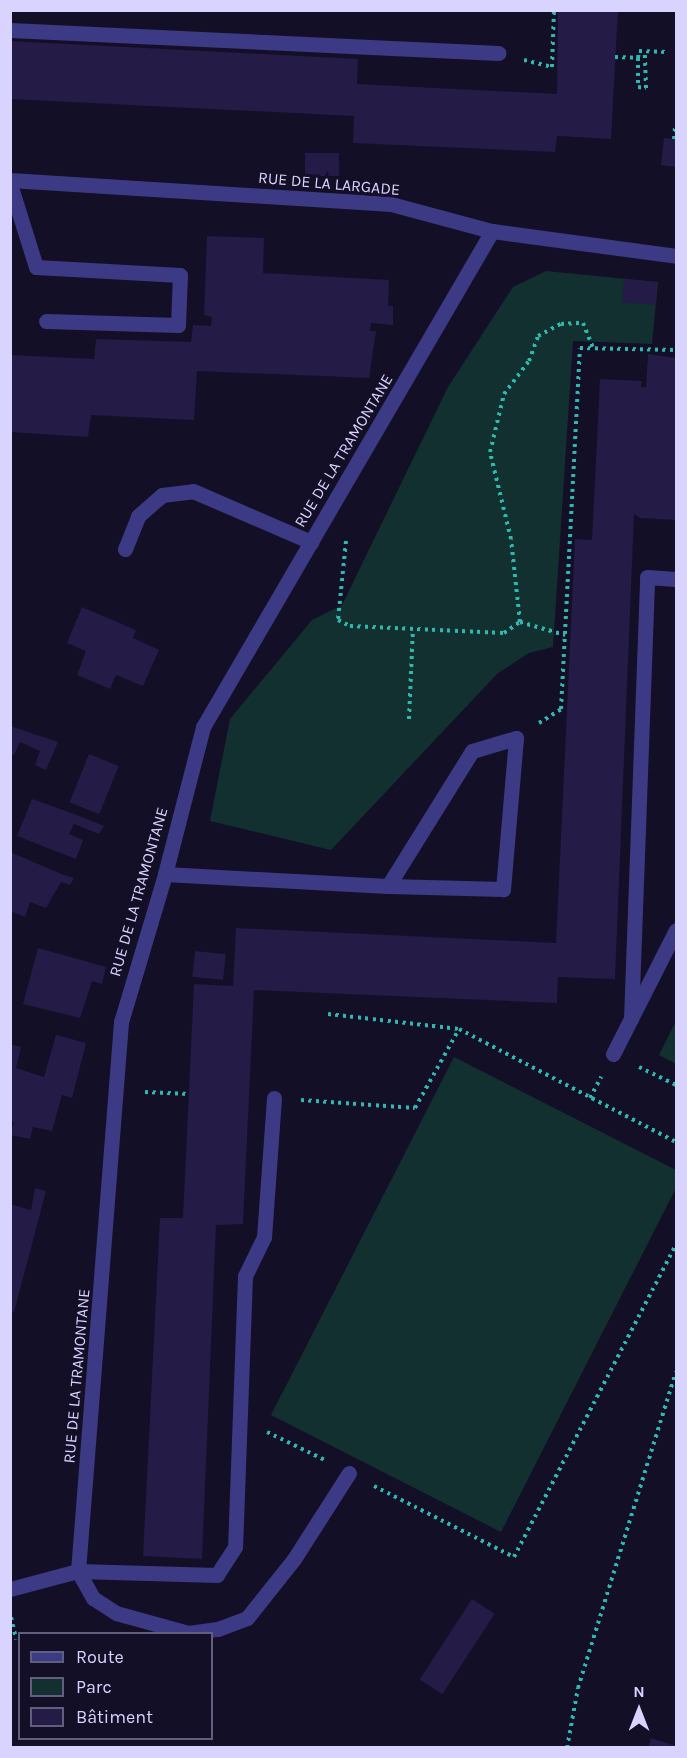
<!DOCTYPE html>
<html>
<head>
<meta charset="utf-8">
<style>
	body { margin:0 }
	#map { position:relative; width:687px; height:1758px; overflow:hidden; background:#130f26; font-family:Karla,sans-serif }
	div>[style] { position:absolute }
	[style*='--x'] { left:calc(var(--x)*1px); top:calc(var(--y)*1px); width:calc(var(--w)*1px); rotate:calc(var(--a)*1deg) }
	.green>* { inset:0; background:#12302f }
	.building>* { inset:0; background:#241b47; transform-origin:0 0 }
	.path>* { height:4px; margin-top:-2px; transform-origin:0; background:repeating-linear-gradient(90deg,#2fb8b0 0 3px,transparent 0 7.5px) }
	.service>* { height:15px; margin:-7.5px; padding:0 7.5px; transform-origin:7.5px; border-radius:7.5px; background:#3d3a85 }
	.minor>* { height:15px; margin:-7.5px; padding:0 7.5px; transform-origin:7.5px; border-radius:7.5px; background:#3d3a85 }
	span { translate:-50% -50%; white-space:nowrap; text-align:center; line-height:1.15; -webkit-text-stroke:6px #130f26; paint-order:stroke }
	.street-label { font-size:16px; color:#d9d4ff }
	.frame { position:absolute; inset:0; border:12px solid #d9d4ff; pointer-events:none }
	.legend { position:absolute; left:18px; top:1632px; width:195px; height:108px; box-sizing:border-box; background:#130f26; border:2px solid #625e7d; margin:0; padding:8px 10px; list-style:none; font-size:18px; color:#d9d4ff }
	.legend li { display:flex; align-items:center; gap:12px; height:30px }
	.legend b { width:30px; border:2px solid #625e7d }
	.north { position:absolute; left:609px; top:1680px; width:60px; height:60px; -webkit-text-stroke:4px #130f26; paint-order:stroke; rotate:0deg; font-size:16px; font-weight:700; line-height:24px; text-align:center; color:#d9d4ff }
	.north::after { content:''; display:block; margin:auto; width:21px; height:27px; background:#d9d4ff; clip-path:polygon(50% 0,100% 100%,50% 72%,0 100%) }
</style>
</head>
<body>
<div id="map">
	<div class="green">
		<div style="clip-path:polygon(546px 271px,658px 282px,652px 344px,573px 341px,553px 647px,529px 653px,497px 674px,331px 850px,210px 821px,230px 719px,312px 620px,342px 605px,448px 387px,513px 287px)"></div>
		<div style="clip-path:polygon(676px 1021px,676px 1064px,659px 1055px)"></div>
		<div style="clip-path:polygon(454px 1057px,676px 1170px,676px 1188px,501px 1532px,271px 1415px)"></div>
	</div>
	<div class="building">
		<div style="clip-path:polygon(558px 10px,618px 10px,611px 139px,557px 136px,555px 152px,353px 143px,354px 116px,10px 99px,10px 41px,358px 59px,357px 84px,557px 94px)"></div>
		<div style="clip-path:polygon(664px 138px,676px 139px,676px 167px,661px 165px)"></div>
		<div style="left:305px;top:153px;width:34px;height:23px"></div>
		<div style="clip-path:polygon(207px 236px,264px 238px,263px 273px,389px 280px,388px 306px,393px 306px,393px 325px,371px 323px,370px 331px,376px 331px,369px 378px,197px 371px,194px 420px,91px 415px,88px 437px,10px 432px,10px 355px,94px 359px,96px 339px,191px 342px,193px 325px,211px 326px,212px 317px,204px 315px)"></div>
		<div style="left:624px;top:279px;width:34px;height:23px;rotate:5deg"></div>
		<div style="clip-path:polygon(648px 354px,676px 358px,676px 520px,640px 518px,634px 514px,615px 979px,558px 977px,557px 1003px,254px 990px,243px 1224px,216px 1225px,202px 1559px,143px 1556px,160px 1218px,183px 1218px,194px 984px,233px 986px,236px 928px,556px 943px,575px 539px,592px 540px,600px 379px,642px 381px,641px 387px,646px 387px)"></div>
		<div style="clip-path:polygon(82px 607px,136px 630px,133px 638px,159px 650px,143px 686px,116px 675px,110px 689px,77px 675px,86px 651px,67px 643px)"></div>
		<div style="clip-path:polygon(10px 726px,58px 742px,46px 770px,35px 765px,40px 751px,20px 742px,14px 755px,10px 754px)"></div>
		<div style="left:89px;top:754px;width:32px;height:52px;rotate:22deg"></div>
		<div style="clip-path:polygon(32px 799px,77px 815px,104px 826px,99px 834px,74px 824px,69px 834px,83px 840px,76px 859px,63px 854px,17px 836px)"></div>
		<div style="clip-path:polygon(10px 852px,64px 875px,74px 878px,70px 885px,61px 882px,46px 908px,30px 902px,25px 917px,10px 911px)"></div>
		<div style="clip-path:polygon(38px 948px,106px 967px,102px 984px,92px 981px,80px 1018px,23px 1004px)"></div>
		<div style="left:195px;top:951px;width:31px;height:26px;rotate:6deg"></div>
		<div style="clip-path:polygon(56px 1035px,86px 1043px,72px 1098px,62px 1095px,52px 1131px,33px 1127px,30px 1139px,10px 1135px,14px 1122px,10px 1122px,10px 1044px,21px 1047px,16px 1068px,44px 1077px)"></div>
		<div style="clip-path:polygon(35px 1188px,46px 1191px,14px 1312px,10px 1311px,10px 1204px,31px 1210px)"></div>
		<div style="left:472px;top:1599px;width:27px;height:96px;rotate:33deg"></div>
		<div style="clip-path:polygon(651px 1738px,676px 1746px,676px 1748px,648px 1748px)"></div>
	</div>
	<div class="path">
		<div style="--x:615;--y:57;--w:23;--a:2"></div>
		<div style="--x:638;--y:58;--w:29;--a:90"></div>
		<div style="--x:638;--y:87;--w:8;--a:7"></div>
		<div style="--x:646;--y:88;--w:37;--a:-92"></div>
		<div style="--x:638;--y:58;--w:7;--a:-82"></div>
		<div style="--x:639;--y:51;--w:29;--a:2"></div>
		<div style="--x:524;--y:60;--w:29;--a:14"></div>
		<div style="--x:552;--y:67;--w:57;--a:-88"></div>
		<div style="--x:674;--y:139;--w:11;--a:-85"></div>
		<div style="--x:346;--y:541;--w:79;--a:95.8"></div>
		<div style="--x:338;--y:620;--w:13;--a:27"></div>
		<div style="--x:350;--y:626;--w:154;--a:2.6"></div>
		<div style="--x:504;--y:633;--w:19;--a:-35"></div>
		<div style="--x:520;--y:622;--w:83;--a:-96.2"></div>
		<div style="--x:511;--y:539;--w:89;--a:-103.6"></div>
		<div style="--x:490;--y:452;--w:60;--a:-76.4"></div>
		<div style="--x:504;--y:394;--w:41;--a:-52.9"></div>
		<div style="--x:529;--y:361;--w:27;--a:-70"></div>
		<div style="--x:538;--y:336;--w:26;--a:-28"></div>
		<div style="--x:561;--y:324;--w:22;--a:-3"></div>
		<div style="--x:583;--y:323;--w:27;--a:68"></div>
		<div style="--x:520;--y:622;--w:47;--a:16.1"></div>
		<div style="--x:409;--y:719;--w:90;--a:-87.5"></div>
		<div style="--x:539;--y:723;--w:26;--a:-32"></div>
		<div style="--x:561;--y:709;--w:361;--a:-87"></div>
		<div style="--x:580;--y:348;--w:96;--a:1.2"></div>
		<div style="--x:328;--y:1014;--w:132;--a:6.5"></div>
		<div style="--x:639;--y:1067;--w:41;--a:25.9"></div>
		<div style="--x:145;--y:1092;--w:44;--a:2.6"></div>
		<div style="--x:590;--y:1098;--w:24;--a:-62"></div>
		<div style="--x:301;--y:1100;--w:114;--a:4"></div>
		<div style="--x:415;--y:1108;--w:90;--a:-60.9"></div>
		<div style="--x:459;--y:1029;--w:245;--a:27.5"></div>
		<div style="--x:267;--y:1432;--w:64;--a:25.8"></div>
		<div style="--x:374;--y:1486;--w:157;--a:26.9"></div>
		<div style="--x:514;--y:1557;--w:352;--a:-62.6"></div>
		<div style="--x:11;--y:1617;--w:23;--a:77"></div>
		<div style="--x:567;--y:1748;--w:61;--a:-79.6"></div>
		<div style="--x:578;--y:1688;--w:331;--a:-72.8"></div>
	</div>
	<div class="service">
		<div style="--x:10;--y:30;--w:489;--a:2.7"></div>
		<div style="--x:10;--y:184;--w:87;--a:72.6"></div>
		<div style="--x:36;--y:267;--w:144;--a:3.2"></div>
		<div style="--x:180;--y:275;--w:50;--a:92.3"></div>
		<div style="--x:178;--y:325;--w:132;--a:-178.3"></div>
		<div style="--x:125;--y:549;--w:35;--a:-68"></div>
		<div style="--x:138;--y:516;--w:32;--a:-41"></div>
		<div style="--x:162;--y:495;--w:31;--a:-7"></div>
		<div style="--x:193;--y:491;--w:129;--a:23.4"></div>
		<div style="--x:165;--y:874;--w:223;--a:3.1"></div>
		<div style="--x:388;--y:886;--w:159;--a:-58.1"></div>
		<div style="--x:472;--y:751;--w:46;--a:-16.5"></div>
		<div style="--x:516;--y:738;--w:152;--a:94.9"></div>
		<div style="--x:503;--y:889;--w:115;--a:-178.5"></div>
		<div style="--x:631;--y:1019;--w:442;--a:-87.9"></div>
		<div style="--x:647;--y:577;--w:29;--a:4"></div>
		<div style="--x:613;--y:1054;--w:139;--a:-63.1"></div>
		<div style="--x:274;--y:1098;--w:139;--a:94.1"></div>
		<div style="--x:264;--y:1237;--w:43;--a:116"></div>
		<div style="--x:245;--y:1276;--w:271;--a:92.1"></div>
		<div style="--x:235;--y:1547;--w:33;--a:123"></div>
		<div style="--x:217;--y:1575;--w:139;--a:-178.4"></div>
		<div style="--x:78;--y:1571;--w:31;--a:61"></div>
		<div style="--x:93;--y:1598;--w:27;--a:33"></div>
		<div style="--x:116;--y:1613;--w:75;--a:15.5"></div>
		<div style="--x:188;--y:1633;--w:30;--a:-8"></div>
		<div style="--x:218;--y:1629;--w:31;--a:-21"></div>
		<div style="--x:247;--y:1618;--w:75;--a:-51.5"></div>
		<div style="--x:294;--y:1559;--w:102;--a:-57.4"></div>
	</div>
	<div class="minor">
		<div style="--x:10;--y:180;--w:382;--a:3.6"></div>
		<div style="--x:391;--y:204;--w:105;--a:15"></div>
		<div style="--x:492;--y:231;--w:186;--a:7.7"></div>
		<div style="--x:10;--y:1589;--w:70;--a:-14.8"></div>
		<div style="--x:78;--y:1571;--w:551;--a:-85.52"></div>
		<div style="--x:121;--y:1022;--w:154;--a:-73.4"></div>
		<div style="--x:165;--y:874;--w:152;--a:-75.5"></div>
		<div style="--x:203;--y:727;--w:574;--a:-59.77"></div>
	</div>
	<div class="street-label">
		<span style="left:329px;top:184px;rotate:5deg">RUE DE LA LARGADE</span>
		<span style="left:344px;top:451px;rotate:-59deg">RUE DE LA TRAMONTANE</span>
		<span style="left:139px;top:892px;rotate:-74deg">RUE DE LA TRAMONTANE</span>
		<span style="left:77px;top:1376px;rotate:-85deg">RUE DE LA TRAMONTANE</span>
	</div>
	<div class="frame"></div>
	<ul class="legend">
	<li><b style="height:8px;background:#3d3a85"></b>Route</li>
	<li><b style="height:16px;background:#12302f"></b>Parc</li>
	<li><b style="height:16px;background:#241b47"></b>Bâtiment</li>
	</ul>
	<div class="north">N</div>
</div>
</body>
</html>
